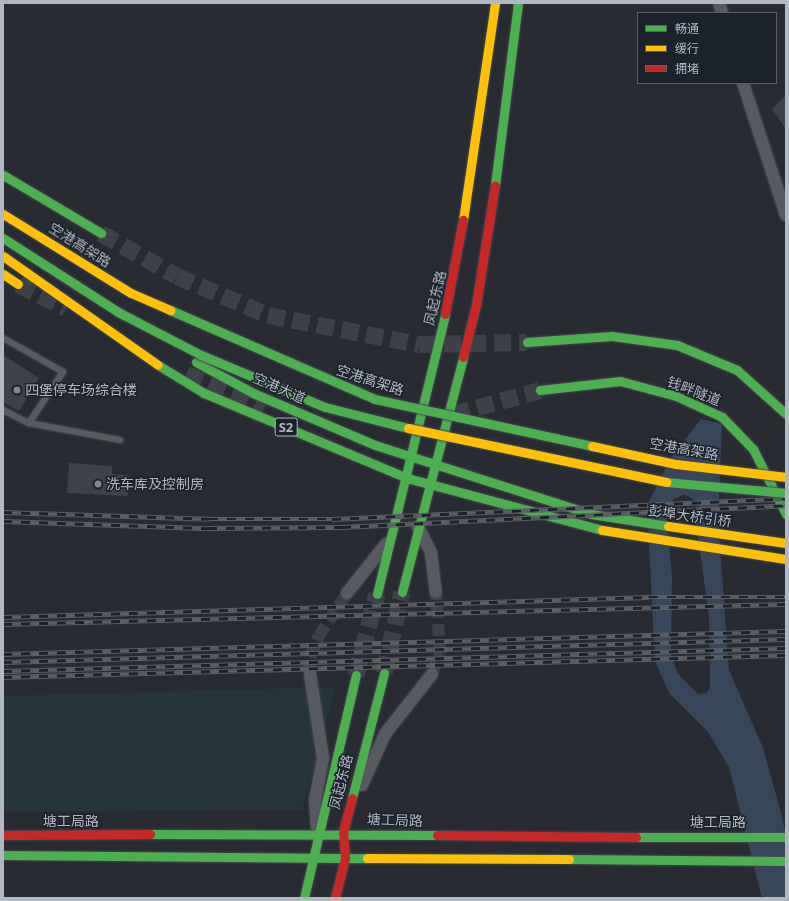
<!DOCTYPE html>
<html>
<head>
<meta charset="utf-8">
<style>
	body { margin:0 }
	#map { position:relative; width:789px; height:901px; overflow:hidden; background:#282c32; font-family:"Open Sans","Noto Sans SC",sans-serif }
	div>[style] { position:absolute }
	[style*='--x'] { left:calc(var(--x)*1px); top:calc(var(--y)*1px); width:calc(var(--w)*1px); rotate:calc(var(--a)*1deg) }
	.green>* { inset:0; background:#263638 }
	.water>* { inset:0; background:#37465b }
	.building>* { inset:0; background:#3f4349 }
	.street-tunnel>* { height:12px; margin-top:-6px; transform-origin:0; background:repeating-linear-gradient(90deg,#3d4148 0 12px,transparent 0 18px) }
	.secondary-tunnel>* { height:17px; margin-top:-8.5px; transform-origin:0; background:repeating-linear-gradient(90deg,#3d4148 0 17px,transparent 0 25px) }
	.roads { filter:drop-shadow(0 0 1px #46484d) drop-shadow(0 0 1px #46484d) }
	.lane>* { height:6px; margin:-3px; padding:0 3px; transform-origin:3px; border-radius:3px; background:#575a60 }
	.street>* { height:12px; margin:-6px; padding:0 6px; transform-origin:6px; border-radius:6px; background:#575a60 }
	.fast>* { height:9px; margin:-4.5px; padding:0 4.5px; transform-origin:4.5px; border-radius:4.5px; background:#4caf50 }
	.slow>* { height:9px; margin:-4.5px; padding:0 4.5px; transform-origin:4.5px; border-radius:4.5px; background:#ffc107 }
	.jam>* { height:9px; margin:-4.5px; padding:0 4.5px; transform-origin:4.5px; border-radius:4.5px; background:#c62828 }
	.rail>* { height:4.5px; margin-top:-2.25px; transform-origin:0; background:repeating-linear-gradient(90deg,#1c222c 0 9px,#5b5e64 0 18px); box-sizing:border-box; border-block:1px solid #5b5e64 }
	.bridges { filter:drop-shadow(0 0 1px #44484d) drop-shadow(0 0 1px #44484d) }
	.fast-bridge>* { height:9px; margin:-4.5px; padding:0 4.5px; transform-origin:4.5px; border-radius:4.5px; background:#4caf50 }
	.slow-bridge>* { height:9px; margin:-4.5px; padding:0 4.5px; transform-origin:4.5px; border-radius:4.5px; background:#ffc107 }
	.dots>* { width:11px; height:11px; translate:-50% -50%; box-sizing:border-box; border:2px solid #1c222c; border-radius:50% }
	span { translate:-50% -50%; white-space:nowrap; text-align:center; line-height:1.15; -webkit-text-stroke:3px #1c222c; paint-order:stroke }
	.shield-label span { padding:1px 3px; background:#1c222c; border:1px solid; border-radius:3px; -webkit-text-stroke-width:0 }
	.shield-label { font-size:13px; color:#b1b8c4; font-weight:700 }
	.street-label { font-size:14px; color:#b1b8c4 }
	.poi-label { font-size:14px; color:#b1b8c4 }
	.left { translate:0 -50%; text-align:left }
	.frame { position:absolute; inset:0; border:4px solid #b1b8c4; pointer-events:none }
	.legend { position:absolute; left:637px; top:12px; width:140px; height:72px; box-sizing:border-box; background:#1c222c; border:1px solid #585e69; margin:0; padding:5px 7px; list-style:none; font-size:12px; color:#b1b8c4 }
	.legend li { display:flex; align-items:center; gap:8px; height:20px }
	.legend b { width:20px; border:1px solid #585e69 }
</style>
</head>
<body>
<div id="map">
	<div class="green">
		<div style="clip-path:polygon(336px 687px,302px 810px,3px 812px,3px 696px)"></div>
	</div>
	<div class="water">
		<div style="clip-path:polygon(evenodd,701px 419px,722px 424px,718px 520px,729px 670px,763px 748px,781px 813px,786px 836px,786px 898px,762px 898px,729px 767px,708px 732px,669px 693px,655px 661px,647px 506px,670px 459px,701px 419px,684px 494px,699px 503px,696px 523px,709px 617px,710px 687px,707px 693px,698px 694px,678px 674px,671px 656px,672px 575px,666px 515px,673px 500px,684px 494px)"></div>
	</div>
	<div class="building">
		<div style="clip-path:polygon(786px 95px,786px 129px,772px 109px)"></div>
		<div style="clip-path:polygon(3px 355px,39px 378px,19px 411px,3px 402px)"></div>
		<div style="clip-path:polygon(69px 463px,112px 466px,112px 474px,129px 475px,128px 496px,67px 493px)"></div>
	</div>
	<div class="street-tunnel">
		<div style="--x:310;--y:674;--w:17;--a:-90"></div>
		<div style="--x:310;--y:657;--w:23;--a:-67"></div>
		<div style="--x:319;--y:636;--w:51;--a:-56.9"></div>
		<div style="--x:432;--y:674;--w:22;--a:-68"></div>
		<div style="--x:440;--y:654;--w:62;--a:-93.7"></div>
	</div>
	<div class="secondary-tunnel">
		<div style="--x:101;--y:233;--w:87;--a:29.5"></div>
		<div style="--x:177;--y:276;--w:99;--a:23.2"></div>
		<div style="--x:268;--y:315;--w:154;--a:10.9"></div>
		<div style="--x:419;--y:344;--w:108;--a:-1.1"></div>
		<div style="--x:18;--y:284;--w:54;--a:26.6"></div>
		<div style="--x:186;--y:374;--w:85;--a:22.1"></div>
		<div style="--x:453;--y:414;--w:90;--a:-15.4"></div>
		<div style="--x:384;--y:673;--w:83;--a:-77.5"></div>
		<div style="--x:356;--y:675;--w:84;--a:-75.5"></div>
	</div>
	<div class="roads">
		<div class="lane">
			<div style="--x:3;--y:338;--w:69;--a:29.5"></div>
			<div style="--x:63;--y:372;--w:61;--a:123.7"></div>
			<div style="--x:3;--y:410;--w:29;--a:27"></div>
			<div style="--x:29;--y:423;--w:93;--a:10.6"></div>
		</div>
		<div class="street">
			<div style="--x:719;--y:3;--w:10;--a:73"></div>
			<div style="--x:743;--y:83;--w:139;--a:72"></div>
			<div style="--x:418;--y:527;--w:29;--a:63"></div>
			<div style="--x:431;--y:553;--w:39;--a:83"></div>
			<div style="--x:347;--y:593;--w:63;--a:-51.5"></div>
			<div style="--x:310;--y:674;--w:85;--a:81.2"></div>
			<div style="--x:323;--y:758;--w:43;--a:100.8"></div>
			<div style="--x:315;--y:800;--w:27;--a:86"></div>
			<div style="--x:362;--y:785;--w:56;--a:-65.7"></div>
			<div style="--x:385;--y:734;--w:76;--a:-51.9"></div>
		</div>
		<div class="fast">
			<div style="--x:3;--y:175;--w:114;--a:30.6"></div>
			<div style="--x:495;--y:185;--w:183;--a:-82.8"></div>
			<div style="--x:527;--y:342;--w:85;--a:-4"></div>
			<div style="--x:612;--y:336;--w:66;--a:7.9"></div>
			<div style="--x:677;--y:345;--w:65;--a:22.6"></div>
			<div style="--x:737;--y:370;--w:66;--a:41.9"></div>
			<div style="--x:196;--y:362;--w:65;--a:28.5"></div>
			<div style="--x:253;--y:393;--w:133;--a:23.1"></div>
			<div style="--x:375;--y:445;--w:227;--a:17.7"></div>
			<div style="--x:591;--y:514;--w:78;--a:8.9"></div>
			<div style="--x:158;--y:365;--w:54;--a:31.3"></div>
			<div style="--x:204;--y:393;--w:220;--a:22.7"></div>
			<div style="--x:407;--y:478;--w:202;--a:14.9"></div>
			<div style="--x:540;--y:390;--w:81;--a:-6.4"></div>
			<div style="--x:620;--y:381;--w:58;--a:15"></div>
			<div style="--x:676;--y:396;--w:51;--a:24.5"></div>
			<div style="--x:722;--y:417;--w:45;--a:45.9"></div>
			<div style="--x:753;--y:449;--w:73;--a:63.1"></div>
			<div style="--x:402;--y:592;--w:243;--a:-75.4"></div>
			<div style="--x:377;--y:594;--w:288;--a:-76.3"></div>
			<div style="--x:352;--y:798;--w:129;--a:-75.6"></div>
			<div style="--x:150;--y:834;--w:287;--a:0.2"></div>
			<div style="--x:636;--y:837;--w:150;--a:0"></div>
			<div style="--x:3;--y:855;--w:364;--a:0.5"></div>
			<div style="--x:569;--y:859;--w:217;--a:0.5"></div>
			<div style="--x:304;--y:898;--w:229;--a:-76.9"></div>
		</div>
		<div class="slow">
			<div style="--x:463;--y:220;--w:219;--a:-81.6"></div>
			<div style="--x:3;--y:256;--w:189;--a:35.1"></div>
			<div style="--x:3;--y:274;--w:18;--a:34"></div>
			<div style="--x:668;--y:526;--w:119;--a:8.2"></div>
			<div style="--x:602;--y:530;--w:186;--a:9"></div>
			<div style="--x:367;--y:858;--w:202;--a:0.3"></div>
		</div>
		<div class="jam">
			<div style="--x:445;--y:314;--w:96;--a:-79.2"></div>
			<div style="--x:463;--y:357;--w:54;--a:-76"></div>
			<div style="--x:476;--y:305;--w:121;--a:-81"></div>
			<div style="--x:3;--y:835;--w:147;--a:-0.4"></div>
			<div style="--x:437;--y:835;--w:199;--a:0.6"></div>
			<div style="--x:335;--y:898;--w:41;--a:-76"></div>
			<div style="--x:345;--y:858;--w:26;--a:-94"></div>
			<div style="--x:343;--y:832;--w:35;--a:-75"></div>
		</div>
	</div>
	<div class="rail">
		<div style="--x:3;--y:512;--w:206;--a:1.9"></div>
		<div style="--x:209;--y:519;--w:123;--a:0"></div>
		<div style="--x:332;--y:519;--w:454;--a:-2.6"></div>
		<div style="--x:3;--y:521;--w:205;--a:2"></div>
		<div style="--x:208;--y:528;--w:134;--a:-0.4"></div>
		<div style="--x:342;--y:527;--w:445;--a:-2.8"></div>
		<div style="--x:3;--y:617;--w:646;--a:-1.77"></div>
		<div style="--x:649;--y:597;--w:137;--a:0"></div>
		<div style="--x:3;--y:624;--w:783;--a:-1.46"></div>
		<div style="--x:3;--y:654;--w:783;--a:-1.68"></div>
		<div style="--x:3;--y:662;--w:783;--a:-1.68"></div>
		<div style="--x:3;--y:671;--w:783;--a:-1.68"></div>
		<div style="--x:3;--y:677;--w:783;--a:-1.61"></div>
	</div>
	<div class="bridges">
		<div class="fast-bridge">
			<div style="--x:3;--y:238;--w:139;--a:32.7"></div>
			<div style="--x:120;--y:313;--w:91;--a:27.4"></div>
			<div style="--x:201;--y:355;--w:134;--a:22.8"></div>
			<div style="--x:325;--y:407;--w:86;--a:14.2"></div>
			<div style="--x:170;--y:310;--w:223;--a:23.5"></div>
			<div style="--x:375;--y:399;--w:222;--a:12.2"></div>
			<div style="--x:666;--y:482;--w:121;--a:5.2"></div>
		</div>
		<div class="slow-bridge">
			<div style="--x:3;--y:214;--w:150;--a:31.7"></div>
			<div style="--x:131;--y:293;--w:43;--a:23.6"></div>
			<div style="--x:408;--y:428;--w:264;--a:11.8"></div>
			<div style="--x:592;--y:446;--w:86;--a:12.1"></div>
			<div style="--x:676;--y:464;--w:111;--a:6.7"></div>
		</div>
	</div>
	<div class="dots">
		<div style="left:17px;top:390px;background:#818791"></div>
		<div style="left:98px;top:484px;background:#818791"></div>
	</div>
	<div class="shield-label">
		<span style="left:286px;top:427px">S2</span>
	</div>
	<div class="street-label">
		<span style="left:80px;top:245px;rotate:32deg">空港高架路</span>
		<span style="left:435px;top:298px;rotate:-77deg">凤起东路</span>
		<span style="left:370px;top:380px;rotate:18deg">空港高架路</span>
		<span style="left:279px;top:388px;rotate:24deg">空港大道</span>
		<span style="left:694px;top:391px;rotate:21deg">钱畔隧道</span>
		<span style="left:684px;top:449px;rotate:10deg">空港高架路</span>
		<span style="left:690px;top:516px;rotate:8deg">彭埠大桥引桥</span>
		<span style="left:341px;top:782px;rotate:-76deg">凤起东路</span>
		<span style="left:395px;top:820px;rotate:2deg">塘工局路</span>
		<span style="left:71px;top:821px">塘工局路</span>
		<span style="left:718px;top:822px">塘工局路</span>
	</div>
	<div class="poi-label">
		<span class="left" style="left:25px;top:390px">四堡停车场综合楼</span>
		<span class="left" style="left:106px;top:484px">洗车库及控制房</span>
	</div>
	<div class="frame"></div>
	<ul class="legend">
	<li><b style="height:5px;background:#4caf50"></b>畅通</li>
	<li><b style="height:5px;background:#ffc107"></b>缓行</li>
	<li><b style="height:5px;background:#c62828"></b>拥堵</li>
	</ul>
</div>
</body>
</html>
